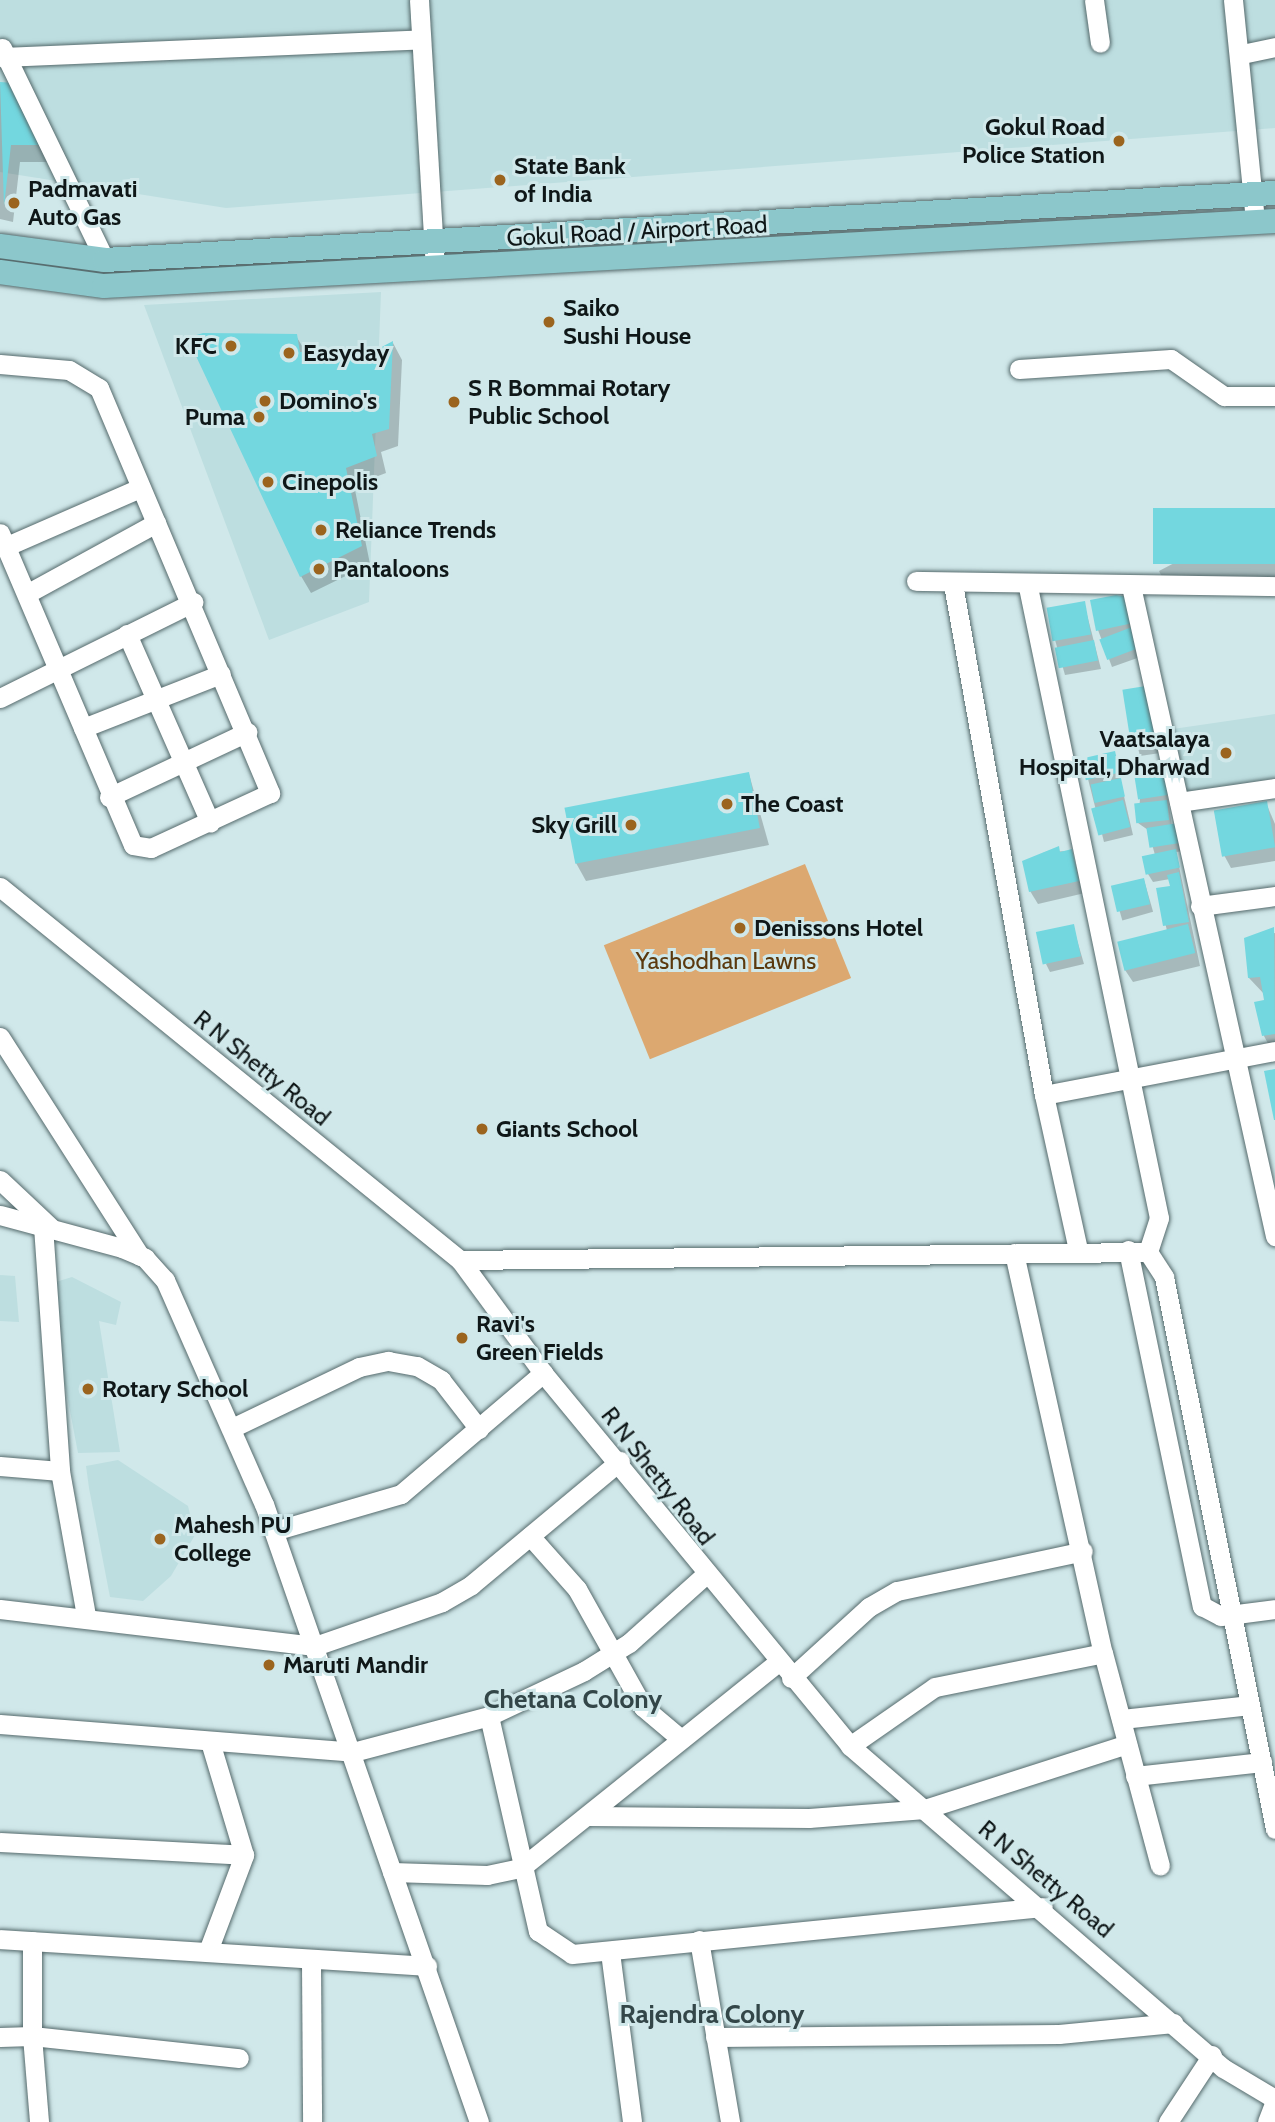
<!DOCTYPE html>
<html>
<head>
<meta charset="utf-8">
<style>
	body { margin:0 }
	#map { position:relative; width:1275px; height:2122px; overflow:hidden; background:#d0e8ea; font-family:Cabin,sans-serif }
	div>[style] { position:absolute }
	[style*='--x'] { left:calc(var(--x)*1px); top:calc(var(--y)*1px); width:calc(var(--w)*1px); rotate:calc(var(--a)*1deg) }
	.built>* { inset:0; background:#bddee0 }
	.green>* { inset:0; background:#dca870; transform-origin:0 0 }
	.shadow>* { inset:0; background:#0003; transform-origin:0 0 }
	.building>* { inset:0; background:#73d7df; transform-origin:0 0 }
	.roads { filter:drop-shadow(0 0 2px #556a6c) drop-shadow(0 0 2px #556a6c) }
	.minor>* { height:19px; margin:-9.5px; padding:0 9.5px; transform-origin:9.5px; border-radius:9.5px; background:#fff }
	.major>* { height:24px; margin:-12px; padding:0 12px; transform-origin:12px; border-radius:12px; background:#8cc7cb }
	.dots>* { width:19px; height:19px; translate:-50% -50%; box-sizing:border-box; border:4px solid #d0e8ea; border-radius:50% }
	span { translate:-50% -50%; white-space:nowrap; text-align:center; line-height:1.15; -webkit-text-stroke:6px #d0e8ea; paint-order:stroke }
	.poi-label { font-size:24px; color:#0f1718; font-weight:700 }
	.right { translate:-100% -50%; text-align:right }
	.left { translate:0 -50%; text-align:left }
	.street-label { font-size:24px; color:#0f1718 }
	.park-label { font-size:24px; color:#5b390d }
	.neighbourhood-label { font-size:26px; color:#334648; font-weight:700 }
</style>
</head>
<body>
<div id="map">
	<div class="built">
		<div style="clip-path:polygon(0 0,1275px 0,1275px 128px,226px 208px,0 172px)"></div>
		<div style="clip-path:polygon(381px 292px,369px 602px,269px 640px,144px 305px)"></div>
		<div style="clip-path:polygon(1275px 714px,1275px 778px,1184px 795px,1173px 729px)"></div>
		<div style="clip-path:polygon(0 1275px,15px 1276px,19px 1322px,0 1321px)"></div>
		<div style="clip-path:polygon(72px 1277px,121px 1302px,116px 1325px,99px 1321px,120px 1452px,78px 1453px,46px 1285px)"></div>
		<div style="clip-path:polygon(118px 1460px,188px 1506px,195px 1535px,171px 1576px,143px 1601px,110px 1597px,89px 1488px,86px 1466px)"></div>
	</div>
	<div class="green">
		<div style="left:805px;top:864px;width:123px;height:217px;rotate:68deg"></div>
	</div>
	<div class="shadow">
		<div style="clip-path:polygon(0 84px,14px 85px,48px 162px,20px 162px,13px 222px,0 219px)"></div>
		<div style="clip-path:polygon(296px 336px,307px 354px,359px 361px,393px 343px,402px 360px,398px 446px,381px 452px,386px 473px,354px 485px,370px 564px,311px 593px,301px 576px)"></div>
		<div style="clip-path:polygon(1275px 510px,1275px 581px,1168px 588px,1159px 571px)"></div>
		<div style="clip-path:polygon(1127px 598px,1143px 656px,1112px 667px,1098px 630px)"></div>
		<div style="clip-path:polygon(1084px 603px,1101px 669px,1065px 675px,1055px 640px)"></div>
		<div style="clip-path:polygon(1124px 691px,1167px 752px,1140px 756px)"></div>
		<div style="clip-path:polygon(1114px 753px,1133px 835px,1104px 842px,1088px 779px)"></div>
		<div style="clip-path:polygon(1163px 767px,1172px 826px,1184px 851px,1176px 852px,1200px 966px,1133px 982px,1125px 970px,1167px 931px,1158px 890px,1172px 887px,1170px 879px,1153px 882px,1148px 874px,1155px 855px,1148px 830px,1138px 823px,1140px 799px)"></div>
		<div style="clip-path:polygon(749px 774px,769px 845px,586px 881px,576px 863px)"></div>
		<div style="clip-path:polygon(1266px 803px,1275px 824px,1275px 861px,1231px 868px,1224px 855px)"></div>
		<div style="clip-path:polygon(1071px 851px,1085px 893px,1038px 904px,1030px 891px,1044px 852px)"></div>
		<div style="left:1144px;top:880px;width:33px;height:32px;rotate:74deg"></div>
		<div style="clip-path:polygon(1073px 926px,1084px 964px,1050px 972px,1046px 964px)"></div>
		<div style="clip-path:polygon(1275px 933px,1275px 1052px,1273px 1053px,1264px 1036px,1265px 995px,1249px 978px,1246px 939px)"></div>
	</div>
	<div class="building">
		<div style="clip-path:polygon(0 82px,15px 83px,40px 145px,11px 145px,4px 206px)"></div>
		<div style="clip-path:polygon(203px 333px,297px 334px,300px 352px,336px 351px,359px 359px,393px 341px,389px 429px,372px 434px,377px 456px,346px 468px,362px 546px,300px 577px,195px 354px,193px 336px)"></div>
		<div style="left:1275px;top:508px;width:56px;height:122px;rotate:90deg"></div>
		<div style="clip-path:polygon(1116px 595px,1128px 597px,1133px 623px,1096px 631px,1090px 600px)"></div>
		<div style="left:1085px;top:601px;width:34px;height:39px;rotate:80deg"></div>
		<div style="left:1132px;top:627px;width:22px;height:35px;rotate:69deg"></div>
		<div style="left:1094px;top:640px;width:21px;height:40px;rotate:79deg"></div>
		<div style="left:1152px;top:685px;width:56px;height:30px;rotate:81deg"></div>
		<div style="left:1115px;top:751px;width:22px;height:35px;rotate:77deg"></div>
		<div style="left:1164px;top:765px;width:30px;height:31px;rotate:81deg"></div>
		<div style="left:749px;top:772px;width:57px;height:188px;rotate:79deg"></div>
		<div style="left:1121px;top:778px;width:19px;height:31px;rotate:78deg"></div>
		<div style="left:1123px;top:800px;width:28px;height:33px;rotate:75deg"></div>
		<div style="left:1167px;top:800px;width:20px;height:33px;rotate:84deg"></div>
		<div style="left:1267px;top:801px;width:47px;height:54px;rotate:80deg"></div>
		<div style="left:1178px;top:823px;width:20px;height:32px;rotate:81deg"></div>
		<div style="clip-path:polygon(1059px 846px,1060px 852px,1072px 849px,1079px 881px,1029px 892px,1022px 861px)"></div>
		<div style="left:1176px;top:849px;width:19px;height:35px;rotate:78deg"></div>
		<div style="clip-path:polygon(1179px 872px,1189px 922px,1163px 926px,1156px 888px,1170px 886px,1167px 875px)"></div>
		<div style="left:1144px;top:878px;width:27px;height:34px;rotate:77deg"></div>
		<div style="left:1074px;top:924px;width:33px;height:39px;rotate:78deg"></div>
		<div style="left:1188px;top:924px;width:30px;height:73px;rotate:76deg"></div>
		<div style="clip-path:polygon(1274px 927px,1275px 1034px,1262px 1036px,1254px 1002px,1264px 1000px,1260px 977px,1248px 978px,1244px 938px)"></div>
		<div style="clip-path:polygon(1275px 1069px,1275px 1120px,1274px 1120px,1264px 1071px)"></div>
	</div>
	<div class="roads">
		<div class="minor">
			<div style="--x:419;--y:0;--w:269;--a:86.6"></div>
			<div style="--x:1094;--y:0;--w:43;--a:82.1"></div>
			<div style="--x:1233;--y:0;--w:222;--a:84.3"></div>
			<div style="--x:2;--y:48;--w:236;--a:64.1"></div>
			<div style="--x:1242;--y:54;--w:34;--a:-12"></div>
			<div style="--x:0;--y:57;--w:421;--a:-2.4"></div>
			<div style="--x:0;--y:364;--w:69;--a:5"></div>
			<div style="--x:69;--y:370;--w:35;--a:31"></div>
			<div style="--x:99;--y:388;--w:440;--a:67.1"></div>
			<div style="--x:270;--y:793;--w:131;--a:155.2"></div>
			<div style="--x:151;--y:848;--w:18;--a:-171"></div>
			<div style="--x:133;--y:845;--w:339;--a:-113.1"></div>
			<div style="--x:1019;--y:369;--w:152;--a:-3.8"></div>
			<div style="--x:1171;--y:359;--w:65;--a:34.9"></div>
			<div style="--x:1224;--y:396;--w:51;--a:0"></div>
			<div style="--x:7;--y:546;--w:145;--a:-23.6"></div>
			<div style="--x:916;--y:581;--w:359;--a:0.8"></div>
			<div style="--x:953;--y:584;--w:519;--a:79.9"></div>
			<div style="--x:1044;--y:1095;--w:158;--a:77.6"></div>
			<div style="--x:1131;--y:586;--w:666;--a:77.51"></div>
			<div style="--x:1028;--y:587;--w:644;--a:78.27"></div>
			<div style="--x:1159;--y:1218;--w:36;--a:108"></div>
			<div style="--x:30;--y:592;--w:144;--a:-28.7"></div>
			<div style="--x:127;--y:634;--w:206;--a:66.2"></div>
			<div style="--x:0;--y:698;--w:216;--a:-26.4"></div>
			<div style="--x:83;--y:728;--w:148;--a:-21.4"></div>
			<div style="--x:109;--y:797;--w:153;--a:-25.2"></div>
			<div style="--x:1179;--y:802;--w:97;--a:-8.3"></div>
			<div style="--x:0;--y:887;--w:592;--a:39.04"></div>
			<div style="--x:460;--y:1260;--w:140;--a:53.7"></div>
			<div style="--x:543;--y:1373;--w:483;--a:50.5"></div>
			<div style="--x:850;--y:1746;--w:493;--a:40.8"></div>
			<div style="--x:1223;--y:2068;--w:61;--a:30.8"></div>
			<div style="--x:1200;--y:906;--w:76;--a:-7.6"></div>
			<div style="--x:0;--y:1037;--w:260;--a:57.4"></div>
			<div style="--x:1044;--y:1095;--w:235;--a:-10.8"></div>
			<div style="--x:0;--y:1180;--w:69;--a:43.2"></div>
			<div style="--x:0;--y:1215;--w:126;--a:15.1"></div>
			<div style="--x:122;--y:1248;--w:25;--a:23"></div>
			<div style="--x:145;--y:1258;--w:30;--a:48"></div>
			<div style="--x:165;--y:1280;--w:245;--a:66.2"></div>
			<div style="--x:264;--y:1504;--w:654;--a:70.82"></div>
			<div style="--x:43;--y:1226;--w:246;--a:86"></div>
			<div style="--x:1128;--y:1250;--w:364;--a:78.3"></div>
			<div style="--x:1202;--y:1606;--w:21;--a:28"></div>
			<div style="--x:1221;--y:1616;--w:54;--a:-7.4"></div>
			<div style="--x:1014;--y:1253;--w:410;--a:77.5"></div>
			<div style="--x:1103;--y:1653;--w:220;--a:75"></div>
			<div style="--x:460;--y:1260;--w:688;--a:-0.67"></div>
			<div style="--x:1148;--y:1252;--w:30;--a:57"></div>
			<div style="--x:1164;--y:1277;--w:563;--a:78.63"></div>
			<div style="--x:234;--y:1427;--w:139;--a:-25.6"></div>
			<div style="--x:359;--y:1367;--w:30;--a:-12"></div>
			<div style="--x:388;--y:1361;--w:29;--a:10"></div>
			<div style="--x:417;--y:1366;--w:28;--a:30"></div>
			<div style="--x:441;--y:1380;--w:62;--a:52.2"></div>
			<div style="--x:0;--y:1466;--w:60;--a:4.8"></div>
			<div style="--x:60;--y:1471;--w:147;--a:79.8"></div>
			<div style="--x:274;--y:1531;--w:132;--a:-16.2"></div>
			<div style="--x:401;--y:1494;--w:187;--a:-40.4"></div>
			<div style="--x:530;--y:1536;--w:71;--a:48.4"></div>
			<div style="--x:577;--y:1589;--w:135;--a:60.8"></div>
			<div style="--x:643;--y:1707;--w:50;--a:40.1"></div>
			<div style="--x:0;--y:1609;--w:317;--a:6.7"></div>
			<div style="--x:315;--y:1646;--w:134;--a:-19.1"></div>
			<div style="--x:442;--y:1602;--w:34;--a:-30"></div>
			<div style="--x:471;--y:1585;--w:194;--a:-39.8"></div>
			<div style="--x:791;--y:1678;--w:105;--a:-42.3"></div>
			<div style="--x:869;--y:1607;--w:32;--a:-30"></div>
			<div style="--x:897;--y:1591;--w:190;--a:-12.1"></div>
			<div style="--x:489;--y:1716;--w:221;--a:77.2"></div>
			<div style="--x:538;--y:1931;--w:41;--a:34.1"></div>
			<div style="--x:572;--y:1954;--w:473;--a:-5.7"></div>
			<div style="--x:1122;--y:1719;--w:129;--a:-6.2"></div>
			<div style="--x:0;--y:1724;--w:354;--a:4.5"></div>
			<div style="--x:353;--y:1752;--w:141;--a:-14.8"></div>
			<div style="--x:489;--y:1716;--w:105;--a:-25.3"></div>
			<div style="--x:584;--y:1671;--w:53;--a:-31.9"></div>
			<div style="--x:629;--y:1643;--w:102;--a:-41.8"></div>
			<div style="--x:850;--y:1746;--w:103;--a:-34.8"></div>
			<div style="--x:935;--y:1687;--w:171;--a:-11.4"></div>
			<div style="--x:1135;--y:1776;--w:128;--a:-6.3"></div>
			<div style="--x:588;--y:1816;--w:221;--a:0.5"></div>
			<div style="--x:809;--y:1818;--w:116;--a:-4.4"></div>
			<div style="--x:925;--y:1809;--w:212;--a:-17.8"></div>
			<div style="--x:0;--y:1842;--w:244;--a:3"></div>
			<div style="--x:392;--y:1872;--w:95;--a:1.8"></div>
			<div style="--x:487;--y:1875;--w:35;--a:-12"></div>
			<div style="--x:521;--y:1868;--w:328;--a:-38.7"></div>
			<div style="--x:0;--y:1939;--w:428;--a:3.6"></div>
			<div style="--x:699;--y:1940;--w:185;--a:80.3"></div>
			<div style="--x:32;--y:1941;--w:95;--a:90"></div>
			<div style="--x:32;--y:2036;--w:208;--a:6.1"></div>
			<div style="--x:208;--y:1951;--w:103;--a:-69.4"></div>
			<div style="--x:244;--y:1855;--w:118;--a:-106.7"></div>
			<div style="--x:610;--y:1952;--w:171;--a:82.6"></div>
			<div style="--x:311;--y:1963;--w:159;--a:89.6"></div>
			<div style="--x:0;--y:2037;--w:32;--a:-2"></div>
			<div style="--x:32;--y:2036;--w:86;--a:85.3"></div>
			<div style="--x:715;--y:2037;--w:344;--a:-0.5"></div>
			<div style="--x:1059;--y:2034;--w:115;--a:-5.5"></div>
			<div style="--x:1168;--y:2122;--w:80;--a:-56.7"></div>
			<div style="--x:1267;--y:2122;--w:22;--a:-69"></div>
		</div>
		<div class="major">
			<div style="--x:0;--y:246;--w:106;--a:7.6"></div>
			<div style="--x:105;--y:260;--w:1172;--a:-3.28"></div>
			<div style="--x:0;--y:272;--w:105;--a:7.7"></div>
			<div style="--x:104;--y:286;--w:1173;--a:-3.18"></div>
		</div>
	</div>
	<div class="dots">
		<div style="left:1119px;top:141px;background:#9b641e"></div>
		<div style="left:500px;top:180px;background:#9b641e"></div>
		<div style="left:14px;top:203px;background:#9b641e"></div>
		<div style="left:549px;top:322px;background:#9b641e"></div>
		<div style="left:231px;top:346px;background:#9b641e"></div>
		<div style="left:289px;top:353px;background:#9b641e"></div>
		<div style="left:265px;top:401px;background:#9b641e"></div>
		<div style="left:454px;top:402px;background:#9b641e"></div>
		<div style="left:259px;top:417px;background:#9b641e"></div>
		<div style="left:268px;top:482px;background:#9b641e"></div>
		<div style="left:321px;top:530px;background:#9b641e"></div>
		<div style="left:319px;top:569px;background:#9b641e"></div>
		<div style="left:1226px;top:753px;background:#9b641e"></div>
		<div style="left:727px;top:804px;background:#9b641e"></div>
		<div style="left:631px;top:825px;background:#9b641e"></div>
		<div style="left:740px;top:928px;background:#9b641e"></div>
		<div style="left:482px;top:1129px;background:#9b641e"></div>
		<div style="left:462px;top:1338px;background:#9b641e"></div>
		<div style="left:88px;top:1389px;background:#9b641e"></div>
		<div style="left:160px;top:1539px;background:#9b641e"></div>
		<div style="left:269px;top:1665px;background:#9b641e"></div>
	</div>
	<div class="poi-label">
		<span class="right" style="left:1105px;top:141px">Gokul Road<br>Police Station</span>
		<span class="left" style="left:514px;top:180px">State Bank<br>of India</span>
		<span class="left" style="left:28px;top:203px">Padmavati<br>Auto Gas</span>
		<span class="left" style="left:563px;top:322px">Saiko<br>Sushi House</span>
		<span class="right" style="left:217px;top:346px">KFC</span>
		<span class="left" style="left:303px;top:353px">Easyday</span>
		<span class="left" style="left:468px;top:402px">S R Bommai Rotary<br>Public School</span>
		<span class="left" style="left:279px;top:401px">Domino's</span>
		<span class="right" style="left:245px;top:417px">Puma</span>
		<span class="left" style="left:282px;top:482px">Cinepolis</span>
		<span class="left" style="left:335px;top:530px">Reliance Trends</span>
		<span class="left" style="left:333px;top:569px">Pantaloons</span>
		<span class="right" style="left:1210px;top:753px">Vaatsalaya<br>Hospital, Dharwad</span>
		<span class="left" style="left:741px;top:804px">The Coast</span>
		<span class="right" style="left:617px;top:825px">Sky Grill</span>
		<span class="left" style="left:754px;top:928px">Denissons Hotel</span>
		<span class="left" style="left:496px;top:1129px">Giants School</span>
		<span class="left" style="left:476px;top:1338px">Ravi's<br>Green Fields</span>
		<span class="left" style="left:102px;top:1389px">Rotary School</span>
		<span class="left" style="left:174px;top:1539px">Mahesh PU<br>College</span>
		<span class="left" style="left:283px;top:1665px">Maruti Mandir</span>
	</div>
	<div class="street-label">
		<span style="left:637px;top:231px;rotate:-3deg">Gokul Road / Airport Road</span>
		<span style="left:262px;top:1068px;rotate:39deg">R N Shetty Road</span>
		<span style="left:658px;top:1476px;rotate:52deg">R N Shetty Road</span>
		<span style="left:1046px;top:1879px;rotate:40deg">R N Shetty Road</span>
	</div>
	<div class="park-label">
		<span style="left:726px;top:961px">Yashodhan Lawns</span>
	</div>
	<div class="neighbourhood-label">
		<span style="left:573px;top:1700px">Chetana Colony</span>
		<span style="left:712px;top:2015px">Rajendra Colony</span>
	</div>
</div>
</body>
</html>
